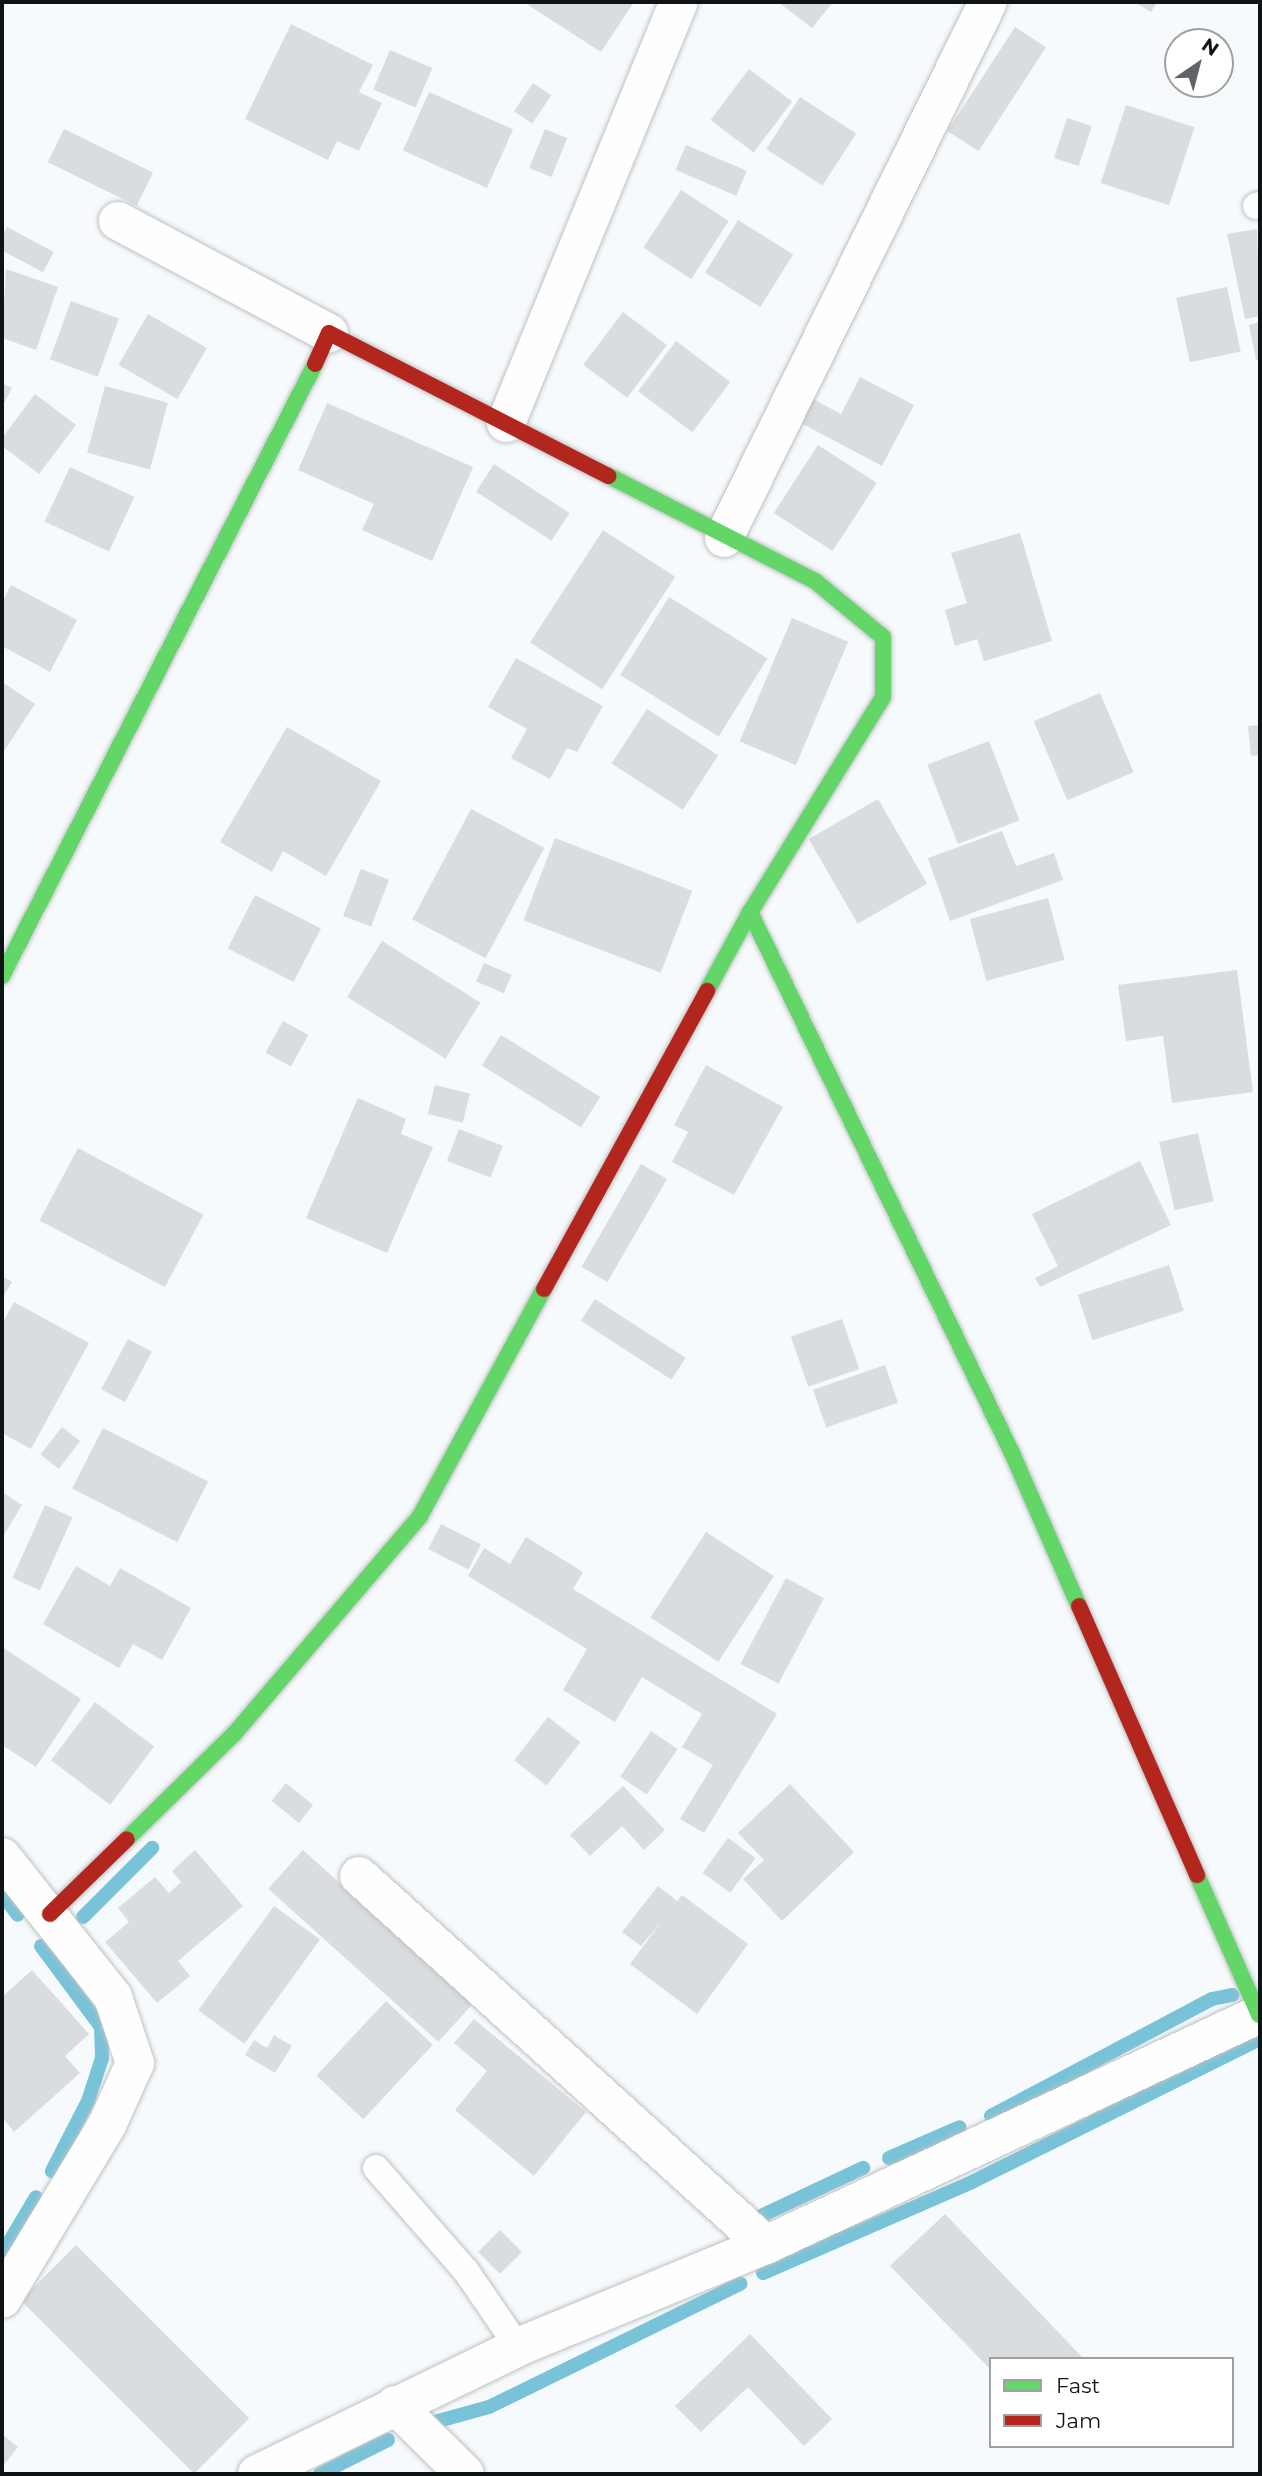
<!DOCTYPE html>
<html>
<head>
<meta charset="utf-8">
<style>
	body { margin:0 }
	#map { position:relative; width:1262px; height:2476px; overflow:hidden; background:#f7fafc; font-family:Montserrat,sans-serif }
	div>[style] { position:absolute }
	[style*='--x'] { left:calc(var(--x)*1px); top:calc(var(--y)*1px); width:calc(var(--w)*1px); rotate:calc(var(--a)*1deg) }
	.stream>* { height:14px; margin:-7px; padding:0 7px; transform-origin:7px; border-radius:7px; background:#79c3d9 }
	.building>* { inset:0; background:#d9dddf; transform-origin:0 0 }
	.roads { filter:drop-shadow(0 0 2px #bdc1c3) drop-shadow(0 0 2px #bdc1c3) }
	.lane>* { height:26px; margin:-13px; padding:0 13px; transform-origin:13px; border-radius:13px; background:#fefeff }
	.street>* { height:38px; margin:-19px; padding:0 19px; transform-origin:19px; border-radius:19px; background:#fefeff }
	.fast>* { height:16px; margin:-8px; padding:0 8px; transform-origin:8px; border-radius:8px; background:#63d668 }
	.jam>* { height:16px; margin:-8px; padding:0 8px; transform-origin:8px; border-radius:8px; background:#b3261e }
	span { translate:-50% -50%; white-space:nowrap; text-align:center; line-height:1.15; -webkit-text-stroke:5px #fff; paint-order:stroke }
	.frame { position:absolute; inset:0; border:4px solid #0e1315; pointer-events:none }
	.legend { position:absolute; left:989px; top:2357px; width:245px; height:91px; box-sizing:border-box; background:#fff; border:2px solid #9fa1a1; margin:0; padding:9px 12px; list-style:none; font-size:21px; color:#0e1315 }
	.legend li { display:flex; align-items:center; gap:14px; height:35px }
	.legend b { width:35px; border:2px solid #9fa1a1 }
	.north { position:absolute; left:1164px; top:28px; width:70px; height:70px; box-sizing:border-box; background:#fff; border:2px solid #9fa1a1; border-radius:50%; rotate:35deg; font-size:19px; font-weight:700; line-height:28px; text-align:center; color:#0e1315 }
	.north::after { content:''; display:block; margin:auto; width:24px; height:32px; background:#606466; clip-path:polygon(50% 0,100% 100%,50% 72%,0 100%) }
</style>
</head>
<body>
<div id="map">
	<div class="stream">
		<div style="--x:2;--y:1894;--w:26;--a:53"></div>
		<div style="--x:83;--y:1917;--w:98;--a:-45"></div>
		<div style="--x:41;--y:1946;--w:101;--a:53.5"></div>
		<div style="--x:101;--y:2027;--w:31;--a:88"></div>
		<div style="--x:102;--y:2058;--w:45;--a:108"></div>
		<div style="--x:88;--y:2101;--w:79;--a:117.2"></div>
		<div style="--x:991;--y:2116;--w:250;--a:-27.9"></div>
		<div style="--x:1212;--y:1999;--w:21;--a:-11"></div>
		<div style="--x:889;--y:2158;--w:77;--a:-23.6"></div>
		<div style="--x:761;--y:2216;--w:113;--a:-25.2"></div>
		<div style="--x:2;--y:2254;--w:66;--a:-59.2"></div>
		<div style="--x:763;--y:2273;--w:228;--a:-23.5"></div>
		<div style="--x:972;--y:2182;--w:322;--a:-26.4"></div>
		<div style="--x:431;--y:2423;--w:60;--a:-15.4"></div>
		<div style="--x:489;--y:2407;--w:280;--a:-26.1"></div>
		<div style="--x:320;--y:2474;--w:76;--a:-26.6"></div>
	</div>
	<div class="building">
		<div style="clip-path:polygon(530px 2px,634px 2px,601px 52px,528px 5px)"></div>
		<div style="clip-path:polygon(778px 2px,833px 2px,812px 28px)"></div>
		<div style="clip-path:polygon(1134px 2px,1157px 2px,1151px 12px)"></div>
		<div style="clip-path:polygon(291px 24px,373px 65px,359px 92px,382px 103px,359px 151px,337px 141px,328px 160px,245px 119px)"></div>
		<div style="left:1015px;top:27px;width:37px;height:124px;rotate:33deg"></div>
		<div style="left:390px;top:50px;width:46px;height:43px;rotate:23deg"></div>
		<div style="left:749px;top:69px;width:54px;height:64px;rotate:37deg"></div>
		<div style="left:533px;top:83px;width:22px;height:34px;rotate:34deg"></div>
		<div style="left:429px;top:92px;width:92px;height:64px;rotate:24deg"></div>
		<div style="left:800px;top:97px;width:67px;height:62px;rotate:33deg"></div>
		<div style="left:1126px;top:105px;width:72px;height:82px;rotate:18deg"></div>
		<div style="left:1067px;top:118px;width:26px;height:42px;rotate:18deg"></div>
		<div style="left:64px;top:129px;width:99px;height:37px;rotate:26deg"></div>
		<div style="left:545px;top:129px;width:24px;height:42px;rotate:22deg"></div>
		<div style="left:686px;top:145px;width:66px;height:27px;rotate:23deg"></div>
		<div style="left:681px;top:190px;width:57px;height:69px;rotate:33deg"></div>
		<div style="left:738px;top:220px;width:65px;height:62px;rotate:32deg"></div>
		<div style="left:7px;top:227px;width:53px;height:23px;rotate:28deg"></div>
		<div style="clip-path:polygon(1257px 229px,1260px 316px,1245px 319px,1227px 234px)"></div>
		<div style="clip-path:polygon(6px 269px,58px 287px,36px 350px,2px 338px)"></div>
		<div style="left:1227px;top:287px;width:66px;height:52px;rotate:78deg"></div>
		<div style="left:71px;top:301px;width:51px;height:62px;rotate:20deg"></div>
		<div style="left:623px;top:312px;width:55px;height:66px;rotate:37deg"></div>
		<div style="left:148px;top:314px;width:68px;height:59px;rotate:30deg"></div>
		<div style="clip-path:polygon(1260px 322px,1260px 359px,1256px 360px,1249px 325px)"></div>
		<div style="left:676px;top:341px;width:68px;height:63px;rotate:37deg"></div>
		<div style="clip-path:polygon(860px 377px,914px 405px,882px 466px,801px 423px,813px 399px,841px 414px)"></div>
		<div style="clip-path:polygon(2px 383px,12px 388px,2px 407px)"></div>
		<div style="left:105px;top:386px;width:65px;height:69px;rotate:15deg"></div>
		<div style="clip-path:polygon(35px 394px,76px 425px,39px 474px,2px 446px,2px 438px)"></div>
		<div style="clip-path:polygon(327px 403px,473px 467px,432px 561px,362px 530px,374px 504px,298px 470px)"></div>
		<div style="left:818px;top:445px;width:70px;height:81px;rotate:33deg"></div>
		<div style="left:494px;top:464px;width:90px;height:33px;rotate:33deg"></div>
		<div style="left:70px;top:467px;width:71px;height:60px;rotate:25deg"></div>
		<div style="left:603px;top:530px;width:86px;height:134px;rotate:33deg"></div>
		<div style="clip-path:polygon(1020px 533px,1052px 641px,984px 661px,977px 639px,955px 646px,945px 610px,967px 603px,951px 553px)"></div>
		<div style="clip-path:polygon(11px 585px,77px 620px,50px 672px,2px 646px,2px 603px)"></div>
		<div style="left:669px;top:597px;width:116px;height:92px;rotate:32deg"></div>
		<div style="left:792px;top:618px;width:61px;height:134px;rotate:23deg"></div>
		<div style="clip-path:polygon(516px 658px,603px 706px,577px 752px,567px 748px,550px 779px,511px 758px,527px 729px,488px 707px)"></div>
		<div style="clip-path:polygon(2px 682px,35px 704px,2px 754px)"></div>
		<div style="left:1100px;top:693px;width:86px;height:72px;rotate:67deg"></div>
		<div style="left:647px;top:709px;width:85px;height:65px;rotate:33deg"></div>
		<div style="clip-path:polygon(1260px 725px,1260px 755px,1251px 756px,1248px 726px)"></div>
		<div style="clip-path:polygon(287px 727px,381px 781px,326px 876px,283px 851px,272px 872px,220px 842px)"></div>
		<div style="left:989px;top:741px;width:85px;height:66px;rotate:69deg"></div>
		<div style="left:878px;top:799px;width:98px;height:80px;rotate:60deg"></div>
		<div style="left:471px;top:809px;width:83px;height:125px;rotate:28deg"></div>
		<div style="clip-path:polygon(1002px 831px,1016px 866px,1054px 853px,1063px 880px,950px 921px,928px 858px)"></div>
		<div style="left:555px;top:838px;width:147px;height:88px;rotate:21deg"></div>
		<div style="left:361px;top:869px;width:30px;height:50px;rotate:21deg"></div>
		<div style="left:255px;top:895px;width:74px;height:60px;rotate:27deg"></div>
		<div style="left:1048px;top:898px;width:64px;height:81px;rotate:75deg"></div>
		<div style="left:382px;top:941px;width:116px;height:66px;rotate:32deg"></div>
		<div style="left:484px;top:963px;width:30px;height:20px;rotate:23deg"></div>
		<div style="clip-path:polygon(1237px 970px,1253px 1092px,1172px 1103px,1163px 1036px,1126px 1041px,1118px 985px)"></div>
		<div style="left:283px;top:1021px;width:29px;height:36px;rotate:29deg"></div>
		<div style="left:501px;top:1035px;width:117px;height:36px;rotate:32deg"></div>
		<div style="clip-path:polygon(706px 1065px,783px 1107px,734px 1195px,672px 1162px,688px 1132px,674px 1125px)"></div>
		<div style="left:435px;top:1085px;width:36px;height:30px;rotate:14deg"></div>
		<div style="clip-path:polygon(358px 1098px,406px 1119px,401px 1134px,433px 1147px,387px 1253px,306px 1218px)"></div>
		<div style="left:459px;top:1129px;width:47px;height:34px;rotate:21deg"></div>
		<div style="left:1198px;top:1133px;width:70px;height:40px;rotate:77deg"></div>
		<div style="left:78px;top:1148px;width:142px;height:82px;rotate:28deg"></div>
		<div style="clip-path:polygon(1140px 1161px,1171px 1225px,1040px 1287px,1035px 1278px,1058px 1266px,1032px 1214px)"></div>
		<div style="left:641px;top:1164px;width:30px;height:119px;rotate:30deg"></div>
		<div style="left:1169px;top:1265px;width:48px;height:96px;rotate:72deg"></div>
		<div style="clip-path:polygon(2px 1276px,12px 1282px,2px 1298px)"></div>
		<div style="left:595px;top:1299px;width:108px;height:26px;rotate:33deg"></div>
		<div style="clip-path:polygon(14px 1302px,89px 1343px,31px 1449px,2px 1433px,2px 1324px)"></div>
		<div style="left:842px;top:1319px;width:53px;height:54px;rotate:71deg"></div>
		<div style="left:128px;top:1339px;width:27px;height:57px;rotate:28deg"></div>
		<div style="left:885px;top:1365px;width:40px;height:76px;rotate:71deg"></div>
		<div style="left:62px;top:1427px;width:23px;height:35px;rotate:38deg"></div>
		<div style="left:103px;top:1428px;width:118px;height:68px;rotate:27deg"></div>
		<div style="clip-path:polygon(2px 1492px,22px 1505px,2px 1538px)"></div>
		<div style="left:45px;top:1505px;width:30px;height:80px;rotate:24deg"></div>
		<div style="left:441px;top:1524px;width:45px;height:28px;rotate:27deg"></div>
		<div style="left:706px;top:1532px;width:81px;height:102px;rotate:33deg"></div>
		<div style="clip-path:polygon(526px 1537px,583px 1572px,573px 1589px,777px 1714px,704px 1833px,680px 1819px,713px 1765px,682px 1747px,702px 1714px,642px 1677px,615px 1722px,563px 1690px,587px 1649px,468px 1576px,484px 1548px,510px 1564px)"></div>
		<div style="clip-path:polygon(76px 1566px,110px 1586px,120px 1568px,191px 1608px,162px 1660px,133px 1644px,119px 1668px,43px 1624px)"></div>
		<div style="left:786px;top:1578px;width:43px;height:97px;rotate:28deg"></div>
		<div style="clip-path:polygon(2px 1647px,81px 1699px,36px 1767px,2px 1745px)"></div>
		<div style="left:95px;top:1702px;width:74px;height:73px;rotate:37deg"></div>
		<div style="left:548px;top:1717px;width:41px;height:55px;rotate:38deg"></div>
		<div style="left:651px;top:1731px;width:32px;height:55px;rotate:34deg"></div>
		<div style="left:286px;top:1783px;width:35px;height:23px;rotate:39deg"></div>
		<div style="clip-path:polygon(790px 1784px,854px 1852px,782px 1921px,743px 1879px,764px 1860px,738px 1833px)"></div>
		<div style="clip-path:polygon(623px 1786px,665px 1830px,644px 1850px,622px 1826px,590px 1856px,570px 1835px)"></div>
		<div style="left:728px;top:1838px;width:34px;height:43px;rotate:36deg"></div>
		<div style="clip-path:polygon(195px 1850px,243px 1906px,178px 1961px,190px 1976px,157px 2003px,105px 1942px,129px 1922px,118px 1908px,155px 1877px,169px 1893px,181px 1882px,172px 1871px)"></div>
		<div style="left:303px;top:1850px;width:229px;height:52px;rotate:42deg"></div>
		<div style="clip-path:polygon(658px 1886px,677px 1901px,682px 1895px,748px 1944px,697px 2014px,630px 1964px,662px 1921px,641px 1946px,622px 1932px)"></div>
		<div style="left:274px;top:1906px;width:57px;height:129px;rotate:36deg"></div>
		<div style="clip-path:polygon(32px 1970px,89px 2034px,65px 2056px,80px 2073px,14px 2132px,2px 2117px,2px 1997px)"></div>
		<div style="left:386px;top:2001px;width:64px;height:102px;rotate:43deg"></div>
		<div style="clip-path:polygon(474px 2019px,586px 2112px,534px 2176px,455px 2110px,487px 2071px,454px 2043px)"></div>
		<div style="clip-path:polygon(274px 2035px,292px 2046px,275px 2073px,245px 2055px,254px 2040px,267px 2048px)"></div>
		<div style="clip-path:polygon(945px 2214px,1084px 2359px,991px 2359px,991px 2370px,890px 2266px)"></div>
		<div style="left:500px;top:2230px;width:31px;height:31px;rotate:45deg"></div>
		<div style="left:76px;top:2245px;width:245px;height:78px;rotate:45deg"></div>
		<div style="clip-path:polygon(750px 2334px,832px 2419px,804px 2446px,748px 2387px,701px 2432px,675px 2406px)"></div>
		<div style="clip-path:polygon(2px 2434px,18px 2447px,2px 2467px)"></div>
	</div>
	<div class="roads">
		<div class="lane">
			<div style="--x:1256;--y:206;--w:4;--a:-14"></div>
			<div style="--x:376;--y:2168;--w:137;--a:48.9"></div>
			<div style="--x:466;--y:2271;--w:92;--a:55.6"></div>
		</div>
		<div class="street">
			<div style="--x:118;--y:221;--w:239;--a:28"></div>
			<div style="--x:506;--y:423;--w:455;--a:-67.7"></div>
			<div style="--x:724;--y:538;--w:597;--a:-63.78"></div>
			<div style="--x:2;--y:1857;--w:179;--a:51.6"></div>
			<div style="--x:113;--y:1997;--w:70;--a:71.6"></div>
			<div style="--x:135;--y:2063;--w:68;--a:114.3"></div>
			<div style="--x:107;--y:2125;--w:203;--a:121.1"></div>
			<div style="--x:359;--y:1876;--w:549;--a:42.2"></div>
			<div style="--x:395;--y:2405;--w:98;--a:44.6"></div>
			<div style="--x:257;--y:2474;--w:290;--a:-25.9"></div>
			<div style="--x:518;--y:2347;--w:268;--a:-22.4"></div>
			<div style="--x:766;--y:2245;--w:545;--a:-25.06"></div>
		</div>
		<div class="fast">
			<div style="--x:609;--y:476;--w:231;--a:27"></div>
			<div style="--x:815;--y:581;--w:88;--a:39.5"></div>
			<div style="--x:883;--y:637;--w:60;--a:90"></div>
			<div style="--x:883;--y:697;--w:253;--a:121.7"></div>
			<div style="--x:750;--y:912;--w:90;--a:118.6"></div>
			<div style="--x:750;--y:912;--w:601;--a:64.16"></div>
			<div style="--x:1012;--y:1453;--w:167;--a:66.4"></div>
			<div style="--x:2;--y:976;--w:687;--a:-62.91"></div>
			<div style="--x:127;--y:1839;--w:150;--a:-44.5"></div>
			<div style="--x:234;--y:1734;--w:287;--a:-49.5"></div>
			<div style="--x:420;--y:1516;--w:259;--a:-61.4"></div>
			<div style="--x:1197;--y:1875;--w:153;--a:66.1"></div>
		</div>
		<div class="jam">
			<div style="--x:315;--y:364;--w:34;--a:-66"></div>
			<div style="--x:329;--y:333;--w:314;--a:27.1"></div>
			<div style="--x:544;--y:1289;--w:340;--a:-61.3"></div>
			<div style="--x:1079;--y:1606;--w:294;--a:66.3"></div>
			<div style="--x:50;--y:1914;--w:107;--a:-44.2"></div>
		</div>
	</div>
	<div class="frame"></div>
	<ul class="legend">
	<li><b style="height:9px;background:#63d668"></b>Fast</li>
	<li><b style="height:9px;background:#b3261e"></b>Jam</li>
	</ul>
	<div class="north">N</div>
</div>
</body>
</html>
